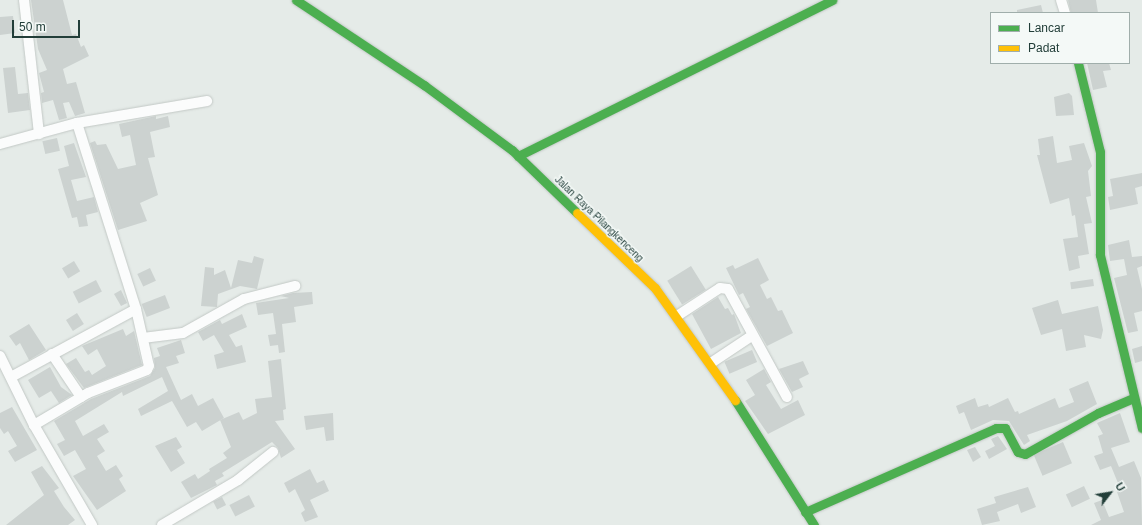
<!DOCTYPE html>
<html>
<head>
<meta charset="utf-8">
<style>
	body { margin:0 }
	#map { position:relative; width:1142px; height:525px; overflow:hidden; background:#e5ebe8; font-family:Arial,sans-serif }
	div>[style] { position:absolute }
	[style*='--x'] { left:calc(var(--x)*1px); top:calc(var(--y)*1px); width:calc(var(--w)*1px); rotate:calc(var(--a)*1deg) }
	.building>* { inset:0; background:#ccd2d0; transform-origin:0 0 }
	.roads { filter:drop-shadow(0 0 1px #c2c8c5) drop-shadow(0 0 1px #c2c8c5) }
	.street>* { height:10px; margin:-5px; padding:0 5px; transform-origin:5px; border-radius:5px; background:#fbfcfc }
	.fast>* { height:9px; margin:-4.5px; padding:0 4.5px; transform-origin:4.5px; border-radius:4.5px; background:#4caf50 }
	.slow>* { height:9px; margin:-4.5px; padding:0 4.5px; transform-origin:4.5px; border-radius:4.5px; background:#ffc107 }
	span { translate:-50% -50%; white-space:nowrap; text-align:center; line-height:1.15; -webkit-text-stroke:3px #f4f9f7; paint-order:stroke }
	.street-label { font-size:10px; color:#223e39 }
	.legend { position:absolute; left:990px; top:12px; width:140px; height:52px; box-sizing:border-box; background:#f4f9f7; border:1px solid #a0aeab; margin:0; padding:5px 7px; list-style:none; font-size:12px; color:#223e39 }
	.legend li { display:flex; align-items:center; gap:8px; height:20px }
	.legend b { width:20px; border:1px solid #a0aeab }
	.north { position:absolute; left:1090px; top:473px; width:40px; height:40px; -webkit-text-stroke:3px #f4f9f7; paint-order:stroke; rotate:59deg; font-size:11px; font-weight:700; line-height:16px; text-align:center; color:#223e39 }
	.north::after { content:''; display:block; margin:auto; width:14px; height:18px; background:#223e39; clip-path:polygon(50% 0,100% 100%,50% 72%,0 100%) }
	.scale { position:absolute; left:12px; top:20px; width:68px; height:18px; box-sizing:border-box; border:2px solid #223e39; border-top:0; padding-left:5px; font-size:12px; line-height:14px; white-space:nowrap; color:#223e39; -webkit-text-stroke:3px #f4f9f7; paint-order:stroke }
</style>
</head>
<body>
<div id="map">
	<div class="building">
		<div style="clip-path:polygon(31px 0,63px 0,72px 35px,76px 34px,81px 47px,84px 45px,89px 56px,63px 69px,67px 84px,76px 82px,85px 113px,75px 116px,69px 102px,63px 103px,67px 118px,59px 120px,53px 100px,42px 103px,41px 93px,44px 92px,39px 73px,47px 70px,38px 49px)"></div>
		<div style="clip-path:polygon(1068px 0,1096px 0,1098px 13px,1071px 13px)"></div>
		<div style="clip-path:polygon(1041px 5px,1043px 13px,1017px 13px,1017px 10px)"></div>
		<div style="clip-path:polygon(13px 16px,15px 33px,0 35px,0 17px)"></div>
		<div style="clip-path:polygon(1087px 63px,1109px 63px,1111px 70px,1103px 71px,1107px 87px,1093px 90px)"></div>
		<div style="clip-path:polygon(15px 67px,18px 94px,28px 93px,30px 110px,8px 113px,3px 68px)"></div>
		<div style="clip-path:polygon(1069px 93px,1072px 96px,1074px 115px,1056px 116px,1054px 97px)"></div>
		<div style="clip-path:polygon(156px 116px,156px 119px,168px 116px,170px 127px,150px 132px,155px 157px,148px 158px,158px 195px,140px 203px,147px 221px,118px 230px,90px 143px,95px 141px,97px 145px,106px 144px,118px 169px,136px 165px,130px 135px,122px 137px,119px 124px)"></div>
		<div style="clip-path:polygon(1053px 136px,1057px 163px,1072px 160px,1069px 146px,1084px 143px,1092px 166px,1088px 171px,1091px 196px,1086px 197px,1092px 223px,1084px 224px,1089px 254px,1078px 256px,1080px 268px,1069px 271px,1063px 239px,1078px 237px,1075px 215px,1072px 216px,1069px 198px,1050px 204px,1037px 155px,1040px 155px,1038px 139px)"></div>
		<div style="left:57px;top:138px;width:13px;height:15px;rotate:77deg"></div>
		<div style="clip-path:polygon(74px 143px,86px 177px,71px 180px,77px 201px,94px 197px,98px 212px,86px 215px,88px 226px,79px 227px,77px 217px,72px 218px,58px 169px,69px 166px,64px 146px)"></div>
		<div style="clip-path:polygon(1142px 173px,1142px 186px,1135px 188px,1138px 204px,1110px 210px,1108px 197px,1113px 196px,1110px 179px)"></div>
		<div style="clip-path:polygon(1129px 240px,1132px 257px,1142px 256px,1142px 266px,1137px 268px,1142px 289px,1142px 311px,1134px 313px,1138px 331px,1128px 333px,1114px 278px,1127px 275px,1124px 259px,1110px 261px,1108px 245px)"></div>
		<div style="clip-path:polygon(254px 256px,264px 259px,257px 289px,240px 286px,218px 294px,217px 307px,201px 306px,205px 267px,214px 268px,214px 275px,225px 270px,231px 288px,238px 260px,252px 263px)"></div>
		<div style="clip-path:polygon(758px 258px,769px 280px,760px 285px,767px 299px,771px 297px,778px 311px,782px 310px,793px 333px,767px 346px,746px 309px,750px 307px,743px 293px,739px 295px,726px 268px,733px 265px,735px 269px)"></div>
		<div style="left:74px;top:261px;width:12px;height:14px;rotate:59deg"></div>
		<div style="left:691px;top:266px;width:28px;height:28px;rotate:58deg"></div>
		<div style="left:150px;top:268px;width:14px;height:14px;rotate:65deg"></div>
		<div style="left:1093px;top:279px;width:7px;height:23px;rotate:82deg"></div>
		<div style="left:96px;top:280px;width:13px;height:26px;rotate:63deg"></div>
		<div style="clip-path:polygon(121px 290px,127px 303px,121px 306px,114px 294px)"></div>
		<div style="clip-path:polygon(312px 292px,313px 304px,294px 307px,296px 322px,282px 324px,285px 352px,279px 353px,278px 345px,270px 346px,268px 335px,276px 334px,273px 313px,258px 315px,256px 303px,289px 298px,281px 296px,293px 293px)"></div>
		<div style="left:165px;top:295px;width:14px;height:25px;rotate:69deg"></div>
		<div style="clip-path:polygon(718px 297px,725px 309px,728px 308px,732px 315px,734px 314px,741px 333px,711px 349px,692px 314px)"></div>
		<div style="clip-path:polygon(1058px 300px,1062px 314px,1098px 306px,1103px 330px,1101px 339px,1084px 335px,1086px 347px,1066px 351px,1062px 329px,1041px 335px,1032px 308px)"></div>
		<div style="left:77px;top:313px;width:13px;height:13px;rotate:58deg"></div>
		<div style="clip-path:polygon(242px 314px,247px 327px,229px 335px,236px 347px,242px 345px,246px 362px,217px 369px,214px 355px,224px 352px,214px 335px,203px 341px,198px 332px,220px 320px,222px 324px)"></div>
		<div style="clip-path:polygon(29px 324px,46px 350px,29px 360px,20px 343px,16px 346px,9px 336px)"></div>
		<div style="clip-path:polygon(123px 329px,126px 336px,134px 331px,142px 365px,84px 388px,66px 364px,76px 358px,85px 372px,89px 370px,92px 375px,106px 366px,97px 349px,88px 355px,82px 346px)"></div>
		<div style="clip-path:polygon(181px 340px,185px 353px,176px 356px,179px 363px,166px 367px,181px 400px,192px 394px,198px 406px,213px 398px,224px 418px,202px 431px,196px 422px,187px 427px,172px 401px,141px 416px,138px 409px,168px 391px,162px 377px,123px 396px,122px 392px,75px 421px,83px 436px,104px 424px,109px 432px,97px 439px,105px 451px,97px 456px,106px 471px,116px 465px,123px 476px,119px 479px,126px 491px,97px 510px,73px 476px,86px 469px,75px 450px,64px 456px,57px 444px,65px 440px,54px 421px,91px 399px,150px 376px,155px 368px,154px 358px,160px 356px,157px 348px)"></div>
		<div style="clip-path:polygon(1142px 346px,1142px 361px,1135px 363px,1132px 349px)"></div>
		<div style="left:752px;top:350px;width:13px;height:30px;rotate:67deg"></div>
		<div style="clip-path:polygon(281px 359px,286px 409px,283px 410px,284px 420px,275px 421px,295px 449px,281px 458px,278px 448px,272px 442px,222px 473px,224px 476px,215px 481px,217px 485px,191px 498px,181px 482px,195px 474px,198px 479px,210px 471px,209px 469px,227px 458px,223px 453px,231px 447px,220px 420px,239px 412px,243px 420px,257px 413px,255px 399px,272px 397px,268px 361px)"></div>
		<div style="clip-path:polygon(803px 361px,809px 374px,799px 379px,803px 387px,792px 392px,779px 369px)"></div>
		<div style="clip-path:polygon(50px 367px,61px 387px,72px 395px,59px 403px,51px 391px,39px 398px,28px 380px)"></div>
		<div style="clip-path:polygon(764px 369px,771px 382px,766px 385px,781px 409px,798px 400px,805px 415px,768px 434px,745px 401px,755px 395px,746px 380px)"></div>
		<div style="clip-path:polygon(1088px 381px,1097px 404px,1067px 421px,1027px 435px,1030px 441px,1024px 445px,1009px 421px,993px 420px,971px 430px,964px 412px,959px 414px,956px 406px,975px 398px,978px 407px,988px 404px,989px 407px,1008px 398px,1015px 412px,1018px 411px,1019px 414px,1055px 398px,1059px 408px,1074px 402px,1069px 389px)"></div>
		<div style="clip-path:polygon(12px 407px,37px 450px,15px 462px,8px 451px,17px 446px,8px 431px,4px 434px,0 428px,0 413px)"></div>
		<div style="clip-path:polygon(333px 413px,334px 440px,326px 441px,324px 427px,306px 430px,304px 416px)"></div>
		<div style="clip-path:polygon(1120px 413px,1130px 442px,1111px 448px,1119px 467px,1134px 461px,1141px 478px,1142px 525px,1091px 525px,1101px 520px,1094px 503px,1102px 500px,1109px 517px,1124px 512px,1116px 489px,1120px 488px,1111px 466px,1100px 470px,1094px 456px,1103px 453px,1098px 436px,1103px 434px,1097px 423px)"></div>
		<div style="clip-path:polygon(998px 436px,1007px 449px,989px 459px,985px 451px,995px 446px,991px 439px)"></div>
		<div style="clip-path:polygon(176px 437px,182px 447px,177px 450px,185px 463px,171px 472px,155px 446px)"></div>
		<div style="left:1063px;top:442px;width:23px;height:32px;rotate:67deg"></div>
		<div style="clip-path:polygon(975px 447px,981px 457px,973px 462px,967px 450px)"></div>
		<div style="clip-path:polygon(42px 466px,59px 488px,54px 491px,64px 507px,75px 520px,68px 525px,6px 525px,44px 495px,31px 472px)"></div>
		<div style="clip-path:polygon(310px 469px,317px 483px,324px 480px,329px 491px,310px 500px,318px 517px,305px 522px,301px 513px,305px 510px,295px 489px,289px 493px,284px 483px)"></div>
		<div style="left:1084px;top:486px;width:14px;height:20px;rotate:65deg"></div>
		<div style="clip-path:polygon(1028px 487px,1036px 507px,1021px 513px,1018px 504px,997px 512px,1000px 521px,982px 525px,977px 509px,996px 503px,994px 497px)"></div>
		<div style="left:249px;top:495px;width:13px;height:22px;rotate:63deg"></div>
		<div style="left:222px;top:497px;width:9px;height:10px;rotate:63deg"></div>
	</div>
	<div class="roads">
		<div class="street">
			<div style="--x:24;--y:0;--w:135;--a:83.6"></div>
			<div style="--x:1061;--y:0;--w:14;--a:73"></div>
			<div style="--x:77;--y:123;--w:132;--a:-9.6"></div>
			<div style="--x:0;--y:144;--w:80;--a:-15.3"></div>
			<div style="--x:77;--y:123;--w:195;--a:72.4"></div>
			<div style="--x:677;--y:316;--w:51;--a:-33.1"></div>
			<div style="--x:720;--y:288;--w:8;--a:7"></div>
			<div style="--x:728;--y:289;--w:123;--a:61.4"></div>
			<div style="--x:143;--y:338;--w:40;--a:-7.1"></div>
			<div style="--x:183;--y:333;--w:70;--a:-29.1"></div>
			<div style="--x:244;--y:299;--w:53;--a:-14.3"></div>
			<div style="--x:52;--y:354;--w:52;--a:56"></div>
			<div style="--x:0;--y:356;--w:77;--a:63.8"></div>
			<div style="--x:34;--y:425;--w:116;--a:59.9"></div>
			<div style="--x:711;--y:363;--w:50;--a:-33.7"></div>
			<div style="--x:11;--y:377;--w:142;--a:-28.5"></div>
			<div style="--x:136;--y:309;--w:58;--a:77.2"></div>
			<div style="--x:149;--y:366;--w:4;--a:117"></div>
			<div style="--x:147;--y:370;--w:63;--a:158.7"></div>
			<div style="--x:88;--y:393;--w:63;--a:149.3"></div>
			<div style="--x:162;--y:525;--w:88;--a:-30.6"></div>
			<div style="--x:238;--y:480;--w:45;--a:-38.7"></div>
		</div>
		<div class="fast">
			<div style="--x:296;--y:0;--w:154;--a:33.6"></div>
			<div style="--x:424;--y:85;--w:109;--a:36.5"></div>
			<div style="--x:512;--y:150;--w:91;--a:44.1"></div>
			<div style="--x:1078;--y:63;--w:92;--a:76.1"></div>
			<div style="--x:1100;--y:152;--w:103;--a:90"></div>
			<div style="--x:1100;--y:255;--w:178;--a:76.4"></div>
			<div style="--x:518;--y:156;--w:351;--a:-26.4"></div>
			<div style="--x:735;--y:400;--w:148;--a:57.7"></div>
			<div style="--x:805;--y:512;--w:209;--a:-23.7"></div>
			<div style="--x:996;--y:428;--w:9;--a:0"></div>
			<div style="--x:1005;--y:428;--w:27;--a:62"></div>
			<div style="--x:1018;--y:452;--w:7;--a:16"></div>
			<div style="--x:1025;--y:454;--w:84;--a:-29.3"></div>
			<div style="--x:1098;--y:413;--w:39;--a:-23"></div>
		</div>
		<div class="slow">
			<div style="--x:577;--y:213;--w:108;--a:43.9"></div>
			<div style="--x:655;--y:288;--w:138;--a:54.5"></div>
		</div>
	</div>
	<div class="street-label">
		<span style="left:599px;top:219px;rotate:44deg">Jalan Raya Pilangkenceng</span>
	</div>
	<ul class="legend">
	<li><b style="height:5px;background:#4caf50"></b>Lancar</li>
	<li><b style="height:5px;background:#ffc107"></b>Padat</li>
	</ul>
	<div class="north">U</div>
	<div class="scale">50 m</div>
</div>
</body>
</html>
